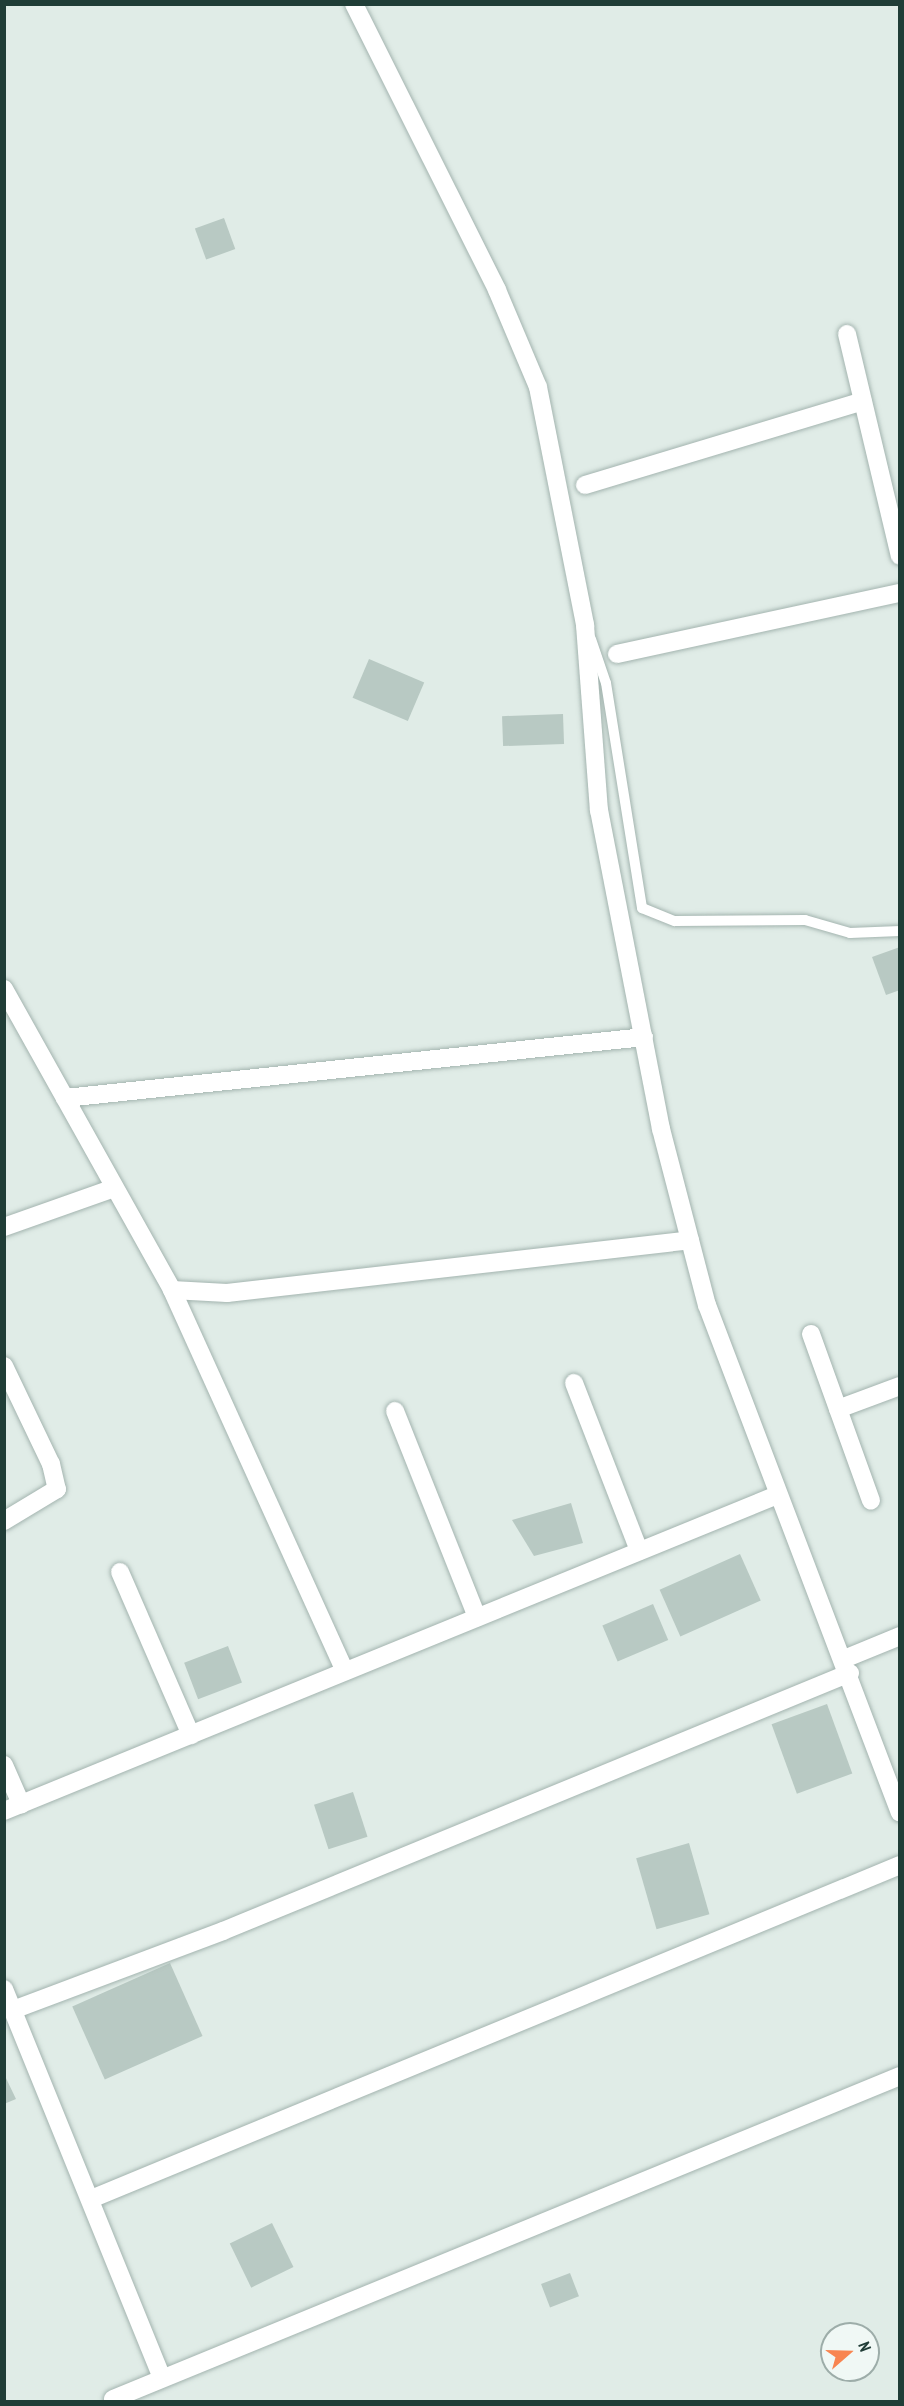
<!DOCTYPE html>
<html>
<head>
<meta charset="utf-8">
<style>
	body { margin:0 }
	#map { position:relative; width:904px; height:2406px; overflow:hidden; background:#e0ece7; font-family:"PT Sans Narrow",sans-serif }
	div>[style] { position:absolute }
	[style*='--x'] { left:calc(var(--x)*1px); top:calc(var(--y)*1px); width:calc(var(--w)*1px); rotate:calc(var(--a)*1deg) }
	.building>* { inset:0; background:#b8c9c3; transform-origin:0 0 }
	.roads { filter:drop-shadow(0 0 2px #a3b4af) drop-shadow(0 0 2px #a3b4af) }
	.service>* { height:10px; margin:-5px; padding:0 5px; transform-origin:5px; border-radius:5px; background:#fff }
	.minor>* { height:18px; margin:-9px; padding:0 9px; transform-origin:9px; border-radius:9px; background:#fff }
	span { translate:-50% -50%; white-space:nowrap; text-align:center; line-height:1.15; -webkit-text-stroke:5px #f0f8f5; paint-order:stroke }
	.frame { position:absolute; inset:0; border:6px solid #203d37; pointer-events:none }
	.north { position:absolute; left:820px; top:2322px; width:60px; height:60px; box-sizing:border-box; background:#f0f8f5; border:2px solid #9dada9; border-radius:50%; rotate:70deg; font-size:16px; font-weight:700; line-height:24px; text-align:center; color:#203d37 }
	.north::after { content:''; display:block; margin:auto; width:21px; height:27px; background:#f88551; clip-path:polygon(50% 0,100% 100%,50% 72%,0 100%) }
</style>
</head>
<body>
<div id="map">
	<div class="building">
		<div style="left:224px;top:218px;width:33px;height:31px;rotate:70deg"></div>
		<div style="left:369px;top:659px;width:60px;height:42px;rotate:23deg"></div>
		<div style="left:563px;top:714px;width:30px;height:61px;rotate:88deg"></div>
		<div style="clip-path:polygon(900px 947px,900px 990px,886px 995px,872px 957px)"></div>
		<div style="clip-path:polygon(571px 1503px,583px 1543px,534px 1556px,512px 1520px)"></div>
		<div style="left:740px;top:1554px;width:51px;height:88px;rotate:66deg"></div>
		<div style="left:653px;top:1604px;width:39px;height:55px;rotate:67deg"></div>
		<div style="left:228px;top:1646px;width:39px;height:47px;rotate:69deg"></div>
		<div style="left:827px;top:1704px;width:74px;height:59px;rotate:70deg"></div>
		<div style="left:353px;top:1792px;width:47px;height:41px;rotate:72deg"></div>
		<div style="left:689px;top:1843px;width:74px;height:55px;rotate:74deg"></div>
		<div style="left:170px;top:1963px;width:80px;height:107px;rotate:66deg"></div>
		<div style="clip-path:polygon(4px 2074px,16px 2099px,4px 2104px)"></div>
		<div style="left:272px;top:2223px;width:49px;height:47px;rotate:64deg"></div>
		<div style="left:570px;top:2273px;width:25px;height:31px;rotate:69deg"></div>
	</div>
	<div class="roads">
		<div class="service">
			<div style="--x:591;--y:639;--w:46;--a:71.2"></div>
			<div style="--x:606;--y:683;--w:228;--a:80.9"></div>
			<div style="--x:642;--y:908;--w:35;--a:22"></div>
			<div style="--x:675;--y:921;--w:130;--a:-0.4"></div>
			<div style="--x:805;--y:920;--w:47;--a:16.1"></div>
			<div style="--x:850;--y:933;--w:50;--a:-2.3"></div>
		</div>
		<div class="minor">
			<div style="--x:354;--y:4;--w:320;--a:63.4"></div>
			<div style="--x:497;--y:290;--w:105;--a:67.1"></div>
			<div style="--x:538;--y:387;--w:243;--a:78.8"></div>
			<div style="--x:585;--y:625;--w:186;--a:85.7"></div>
			<div style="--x:599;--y:810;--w:325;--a:79"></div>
			<div style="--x:661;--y:1129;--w:182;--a:75.4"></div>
			<div style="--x:707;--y:1305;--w:543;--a:69.2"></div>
			<div style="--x:847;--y:334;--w:228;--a:76.6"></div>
			<div style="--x:585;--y:485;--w:290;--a:-16.8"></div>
			<div style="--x:617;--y:654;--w:289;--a:-12.2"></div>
			<div style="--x:4;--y:989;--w:345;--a:60.8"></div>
			<div style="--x:172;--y:1290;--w:55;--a:3.1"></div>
			<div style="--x:227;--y:1293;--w:466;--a:-6.5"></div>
			<div style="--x:65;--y:1098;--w:582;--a:-6.01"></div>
			<div style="--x:4;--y:1227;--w:117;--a:-19.5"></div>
			<div style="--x:172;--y:1290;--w:418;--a:65.6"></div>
			<div style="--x:811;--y:1334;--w:177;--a:70.2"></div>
			<div style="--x:4;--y:1366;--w:109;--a:64.4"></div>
			<div style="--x:51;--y:1464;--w:26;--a:77"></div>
			<div style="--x:57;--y:1489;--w:62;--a:148.9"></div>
			<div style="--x:574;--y:1383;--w:180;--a:68.8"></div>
			<div style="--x:838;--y:1409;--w:66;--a:-20.4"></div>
			<div style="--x:395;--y:1411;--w:222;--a:68.3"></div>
			<div style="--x:120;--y:1572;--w:178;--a:66.5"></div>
			<div style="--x:844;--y:1659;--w:61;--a:-22.3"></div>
			<div style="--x:4;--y:1765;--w:43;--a:66.4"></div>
			<div style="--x:4;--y:1811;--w:835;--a:-22.23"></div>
			<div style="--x:4;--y:1989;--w:420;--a:67.9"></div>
			<div style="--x:13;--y:2010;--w:224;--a:-20.6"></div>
			<div style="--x:223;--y:1931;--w:678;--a:-22.37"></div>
			<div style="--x:91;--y:2199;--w:875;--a:-22.43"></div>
			<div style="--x:113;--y:2399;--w:851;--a:-22.31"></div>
		</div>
	</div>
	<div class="frame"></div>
	<div class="north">N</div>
</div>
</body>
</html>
